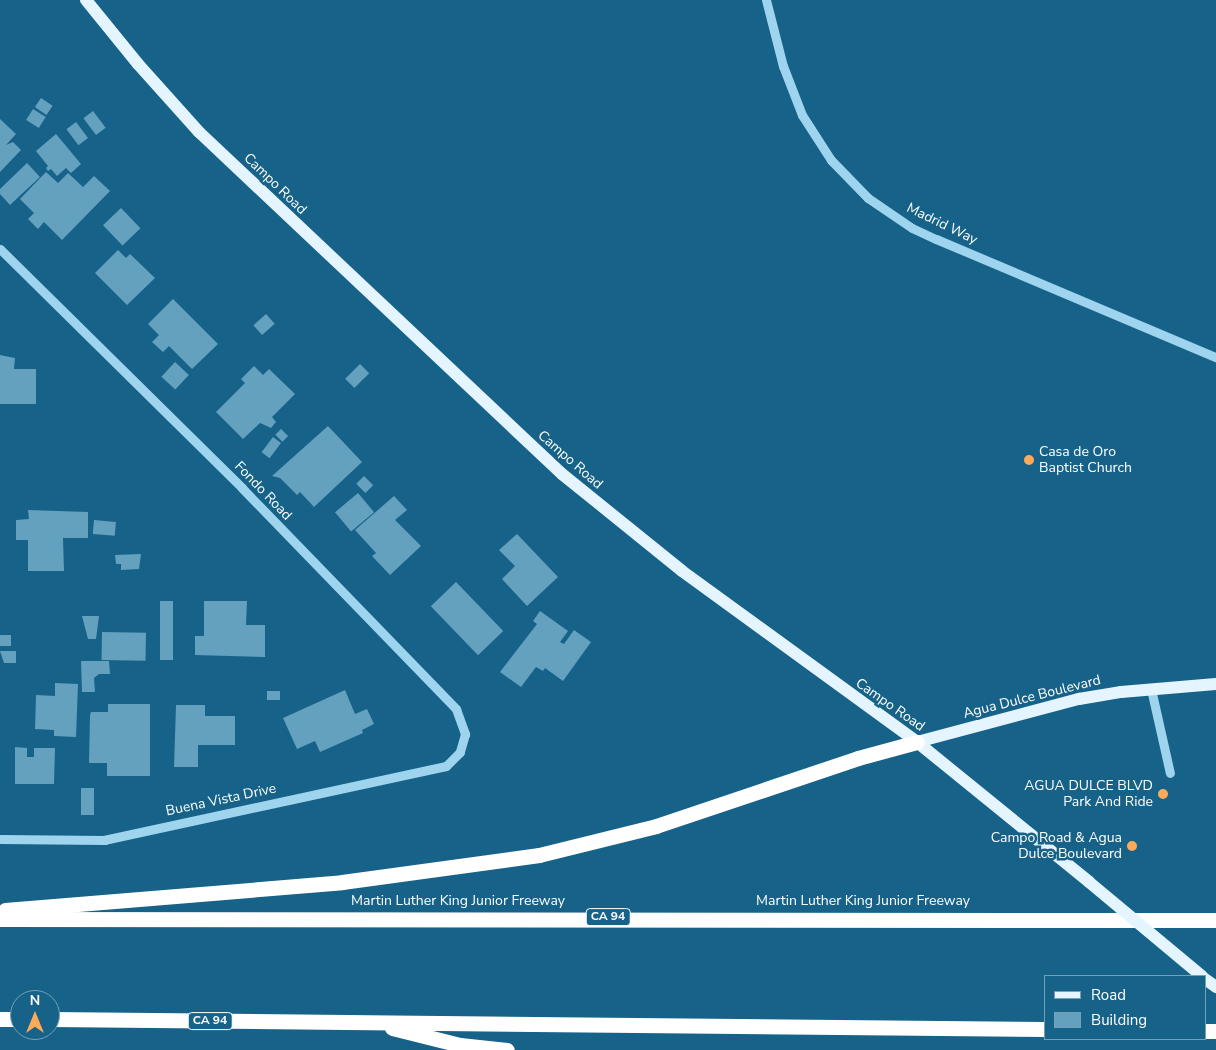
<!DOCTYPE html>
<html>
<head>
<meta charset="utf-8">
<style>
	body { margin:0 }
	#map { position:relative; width:1216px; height:1050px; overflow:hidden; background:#176288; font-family:"Nunito Sans",sans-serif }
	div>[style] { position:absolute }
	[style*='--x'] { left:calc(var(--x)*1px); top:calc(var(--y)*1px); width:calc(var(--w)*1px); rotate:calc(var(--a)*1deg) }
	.building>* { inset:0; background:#63a1bf; transform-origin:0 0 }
	.minor>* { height:9px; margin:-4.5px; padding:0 4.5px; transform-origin:4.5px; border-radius:4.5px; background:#9fd4ee }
	.major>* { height:12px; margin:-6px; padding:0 6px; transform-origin:6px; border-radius:6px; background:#e5f5ff }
	.highway>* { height:15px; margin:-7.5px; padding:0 7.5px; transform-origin:7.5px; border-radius:7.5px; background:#fff }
	.major-bridge>* { height:12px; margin:-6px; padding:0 6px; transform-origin:6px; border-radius:6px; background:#e5f5ff }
	.dots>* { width:14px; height:14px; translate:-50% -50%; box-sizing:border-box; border:2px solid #176288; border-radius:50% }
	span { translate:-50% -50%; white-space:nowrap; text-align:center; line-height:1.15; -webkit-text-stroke:5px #176288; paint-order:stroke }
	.shield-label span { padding:1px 4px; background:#176288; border:1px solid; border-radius:4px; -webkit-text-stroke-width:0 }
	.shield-label { font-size:12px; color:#fff; font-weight:700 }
	.street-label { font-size:14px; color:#fff }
	.poi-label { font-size:14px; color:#fff }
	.left { translate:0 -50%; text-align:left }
	.right { translate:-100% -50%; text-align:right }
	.legend { position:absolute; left:1044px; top:975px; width:162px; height:65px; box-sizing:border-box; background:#176288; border:1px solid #74a1b8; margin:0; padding:6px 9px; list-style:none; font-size:15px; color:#fff }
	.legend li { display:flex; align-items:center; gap:10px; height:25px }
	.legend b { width:25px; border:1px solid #74a1b8 }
	.north { position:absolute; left:10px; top:990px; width:50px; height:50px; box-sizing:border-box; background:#176288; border:1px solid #74a1b8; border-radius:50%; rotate:0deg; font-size:14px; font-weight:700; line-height:20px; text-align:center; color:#fff }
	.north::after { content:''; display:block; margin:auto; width:18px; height:22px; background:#ffaa5b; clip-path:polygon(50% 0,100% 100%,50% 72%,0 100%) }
</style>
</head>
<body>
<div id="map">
	<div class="building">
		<div style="left:41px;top:98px;width:14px;height:11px;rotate:34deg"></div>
		<div style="left:33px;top:109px;width:15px;height:13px;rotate:32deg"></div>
		<div style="left:93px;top:111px;width:21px;height:12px;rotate:53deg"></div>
		<div style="clip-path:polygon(0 119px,16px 134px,6px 145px,13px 142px,21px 150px,0 172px)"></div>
		<div style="left:76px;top:122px;width:20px;height:12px;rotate:53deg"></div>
		<div style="clip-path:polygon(56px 134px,81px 164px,71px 173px,66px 168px,57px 176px,51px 169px,48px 171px,46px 168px,48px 166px,36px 151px)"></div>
		<div style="clip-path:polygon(27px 163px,40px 177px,10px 205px,0 194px,0 189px)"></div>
		<div style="clip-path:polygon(46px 172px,58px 183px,68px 173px,83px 187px,94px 176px,110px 191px,62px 240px,44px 222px,38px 229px,28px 219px,34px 213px,20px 199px)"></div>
		<div style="left:121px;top:208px;width:28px;height:25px;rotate:46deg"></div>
		<div style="clip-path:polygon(118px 250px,126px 258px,130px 254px,155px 278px,127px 305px,95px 273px)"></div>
		<div style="clip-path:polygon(173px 299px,218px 344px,192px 369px,169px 346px,163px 352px,152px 342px,159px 335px,148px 324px)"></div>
		<div style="left:266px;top:314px;width:13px;height:17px;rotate:48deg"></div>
		<div style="clip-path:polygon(0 355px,15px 358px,14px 369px,36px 369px,36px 404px,0 404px)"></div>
		<div style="left:175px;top:362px;width:19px;height:20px;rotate:43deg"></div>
		<div style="left:360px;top:364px;width:13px;height:21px;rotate:45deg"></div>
		<div style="clip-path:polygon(254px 366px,263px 375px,269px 369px,295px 394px,272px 417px,276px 422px,271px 428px,260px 423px,243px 439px,216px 412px,245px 383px,241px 379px)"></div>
		<div style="clip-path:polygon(328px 426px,362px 462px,314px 507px,300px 492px,297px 495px,280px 478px,272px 476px)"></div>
		<div style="left:281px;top:429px;width:10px;height:8px;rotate:45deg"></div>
		<div style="left:273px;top:437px;width:10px;height:19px;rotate:37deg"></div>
		<div style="left:364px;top:476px;width:13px;height:11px;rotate:45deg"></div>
		<div style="left:358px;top:493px;width:25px;height:30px;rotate:50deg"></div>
		<div style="clip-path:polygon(394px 496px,407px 510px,395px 520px,421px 546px,390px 575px,372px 556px,376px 553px,355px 530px)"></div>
		<div style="clip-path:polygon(28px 510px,88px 512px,88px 538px,63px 538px,64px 571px,28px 571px,28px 540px,16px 540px,16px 520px,29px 519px)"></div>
		<div style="left:94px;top:520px;width:22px;height:14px;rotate:5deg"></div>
		<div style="clip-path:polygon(517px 534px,558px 577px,527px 606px,502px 579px,515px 566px,499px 550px)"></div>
		<div style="clip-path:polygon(141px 554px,139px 569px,121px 570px,121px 564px,116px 564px,115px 555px)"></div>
		<div style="left:456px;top:582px;width:68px;height:35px;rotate:46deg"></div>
		<div style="left:160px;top:601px;width:13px;height:59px"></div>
		<div style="clip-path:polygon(204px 601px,247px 601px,246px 625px,265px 625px,265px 657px,195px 655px,195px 636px,204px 636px)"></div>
		<div style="clip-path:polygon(540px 611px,568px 631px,560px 642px,564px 644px,574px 630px,591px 642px,563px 681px,545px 668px,543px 671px,536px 667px,521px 687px,500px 672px,537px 624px,533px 621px)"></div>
		<div style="clip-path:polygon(82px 616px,99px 616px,96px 639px,88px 639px)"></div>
		<div style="left:102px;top:632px;width:44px;height:28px;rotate:1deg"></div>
		<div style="left:0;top:635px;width:11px;height:11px"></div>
		<div style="clip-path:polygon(0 651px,16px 651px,16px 663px,4px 663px)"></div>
		<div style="clip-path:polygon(81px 661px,109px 661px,110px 674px,99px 674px,94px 678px,95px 692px,82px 692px)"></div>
		<div style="clip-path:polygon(55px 683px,78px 684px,76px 737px,54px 736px,54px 730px,35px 729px,36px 695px,55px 696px)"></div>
		<div style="clip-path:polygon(345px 690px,355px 714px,367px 709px,374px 724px,362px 730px,363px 733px,320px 752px,315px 741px,297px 749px,283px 718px)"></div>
		<div style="left:267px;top:691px;width:13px;height:9px"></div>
		<div style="clip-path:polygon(108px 704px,150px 704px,150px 776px,107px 776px,107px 763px,89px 763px,90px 715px,91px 712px,108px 712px)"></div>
		<div style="clip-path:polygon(176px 705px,205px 705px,205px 716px,235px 716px,235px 745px,198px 745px,198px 767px,174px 767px)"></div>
		<div style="clip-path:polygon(15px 747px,27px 748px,27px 757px,34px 757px,34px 748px,55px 748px,54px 784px,15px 784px)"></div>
		<div style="left:81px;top:788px;width:13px;height:27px"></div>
	</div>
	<div class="minor">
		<div style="--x:766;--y:0;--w:68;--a:75.6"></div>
		<div style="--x:783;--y:66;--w:53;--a:68.8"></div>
		<div style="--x:802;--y:115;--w:54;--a:57.2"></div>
		<div style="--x:831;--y:160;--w:53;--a:45.8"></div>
		<div style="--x:868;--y:198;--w:53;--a:34.3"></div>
		<div style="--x:912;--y:228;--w:26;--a:25"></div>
		<div style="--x:936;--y:239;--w:304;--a:22.9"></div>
		<div style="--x:0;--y:249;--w:340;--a:44.6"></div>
		<div style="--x:242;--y:488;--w:308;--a:45.9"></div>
		<div style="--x:456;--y:709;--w:27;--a:70"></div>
		<div style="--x:465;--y:734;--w:19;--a:106"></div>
		<div style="--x:460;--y:752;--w:20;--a:135"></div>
		<div style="--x:446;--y:766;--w:349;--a:167.8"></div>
		<div style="--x:105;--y:840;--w:105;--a:-179.5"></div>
		<div style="--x:1151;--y:689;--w:86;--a:77.3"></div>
	</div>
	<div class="major">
		<div style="--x:86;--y:0;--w:82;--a:50.9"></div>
		<div style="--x:138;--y:64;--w:91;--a:48.1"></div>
		<div style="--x:199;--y:132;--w:499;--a:43.3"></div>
		<div style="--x:562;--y:474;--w:154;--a:38.9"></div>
		<div style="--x:682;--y:571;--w:291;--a:36"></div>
		<div style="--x:917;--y:742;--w:222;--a:39.1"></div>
		<div style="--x:917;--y:742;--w:168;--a:-14.9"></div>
		<div style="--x:1079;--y:699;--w:43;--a:-9.5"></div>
		<div style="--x:1121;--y:692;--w:95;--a:-4.8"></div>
		<div style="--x:1205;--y:979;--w:14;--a:36"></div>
	</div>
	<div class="highway">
		<div style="--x:5;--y:910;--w:338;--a:-4.7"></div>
		<div style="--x:342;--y:882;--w:199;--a:-7.8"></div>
		<div style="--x:539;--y:855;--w:121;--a:-13.9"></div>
		<div style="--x:656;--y:826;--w:213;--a:-18.6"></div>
		<div style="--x:858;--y:758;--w:61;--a:-15.2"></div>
		<div style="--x:0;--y:919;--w:1216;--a:0.05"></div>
		<div style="--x:0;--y:1019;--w:20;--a:0"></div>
		<div style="--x:50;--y:1019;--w:995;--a:0.58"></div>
		<div style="--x:392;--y:1028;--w:70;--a:14"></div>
		<div style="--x:460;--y:1045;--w:47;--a:6.1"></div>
		<div style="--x:1205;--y:1031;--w:11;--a:0"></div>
	</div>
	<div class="major-bridge">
		<div style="--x:1089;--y:882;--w:147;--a:39.8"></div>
	</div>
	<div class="dots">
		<div style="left:1029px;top:460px;background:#ffaa5b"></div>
		<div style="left:1163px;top:794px;background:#ffaa5b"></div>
		<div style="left:1132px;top:846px;background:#ffaa5b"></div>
	</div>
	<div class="shield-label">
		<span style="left:608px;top:917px">CA 94</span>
		<span style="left:210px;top:1021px">CA 94</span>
	</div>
	<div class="street-label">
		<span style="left:275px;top:184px;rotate:44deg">Campo Road</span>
		<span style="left:942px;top:224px;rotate:26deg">Madrid Way</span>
		<span style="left:570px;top:460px;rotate:41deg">Campo Road</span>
		<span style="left:263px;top:491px;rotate:46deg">Fondo Road</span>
		<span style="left:1032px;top:697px;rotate:-14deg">Agua Dulce Boulevard</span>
		<span style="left:890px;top:705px;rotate:35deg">Campo Road</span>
		<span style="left:221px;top:800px;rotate:-12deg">Buena Vista Drive</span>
		<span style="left:458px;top:901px">Martin Luther King Junior Freeway</span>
		<span style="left:863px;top:901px">Martin Luther King Junior Freeway</span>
	</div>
	<div class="poi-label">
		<span class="left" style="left:1039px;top:460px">Casa de Oro<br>Baptist Church</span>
		<span class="right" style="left:1153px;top:794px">AGUA DULCE BLVD<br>Park And Ride</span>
		<span class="right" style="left:1122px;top:846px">Campo Road &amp; Agua<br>Dulce Boulevard</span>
	</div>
	<ul class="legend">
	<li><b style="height:6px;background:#e5f5ff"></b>Road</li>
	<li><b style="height:14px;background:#63a1bf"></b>Building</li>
	</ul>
	<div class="north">N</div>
</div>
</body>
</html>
